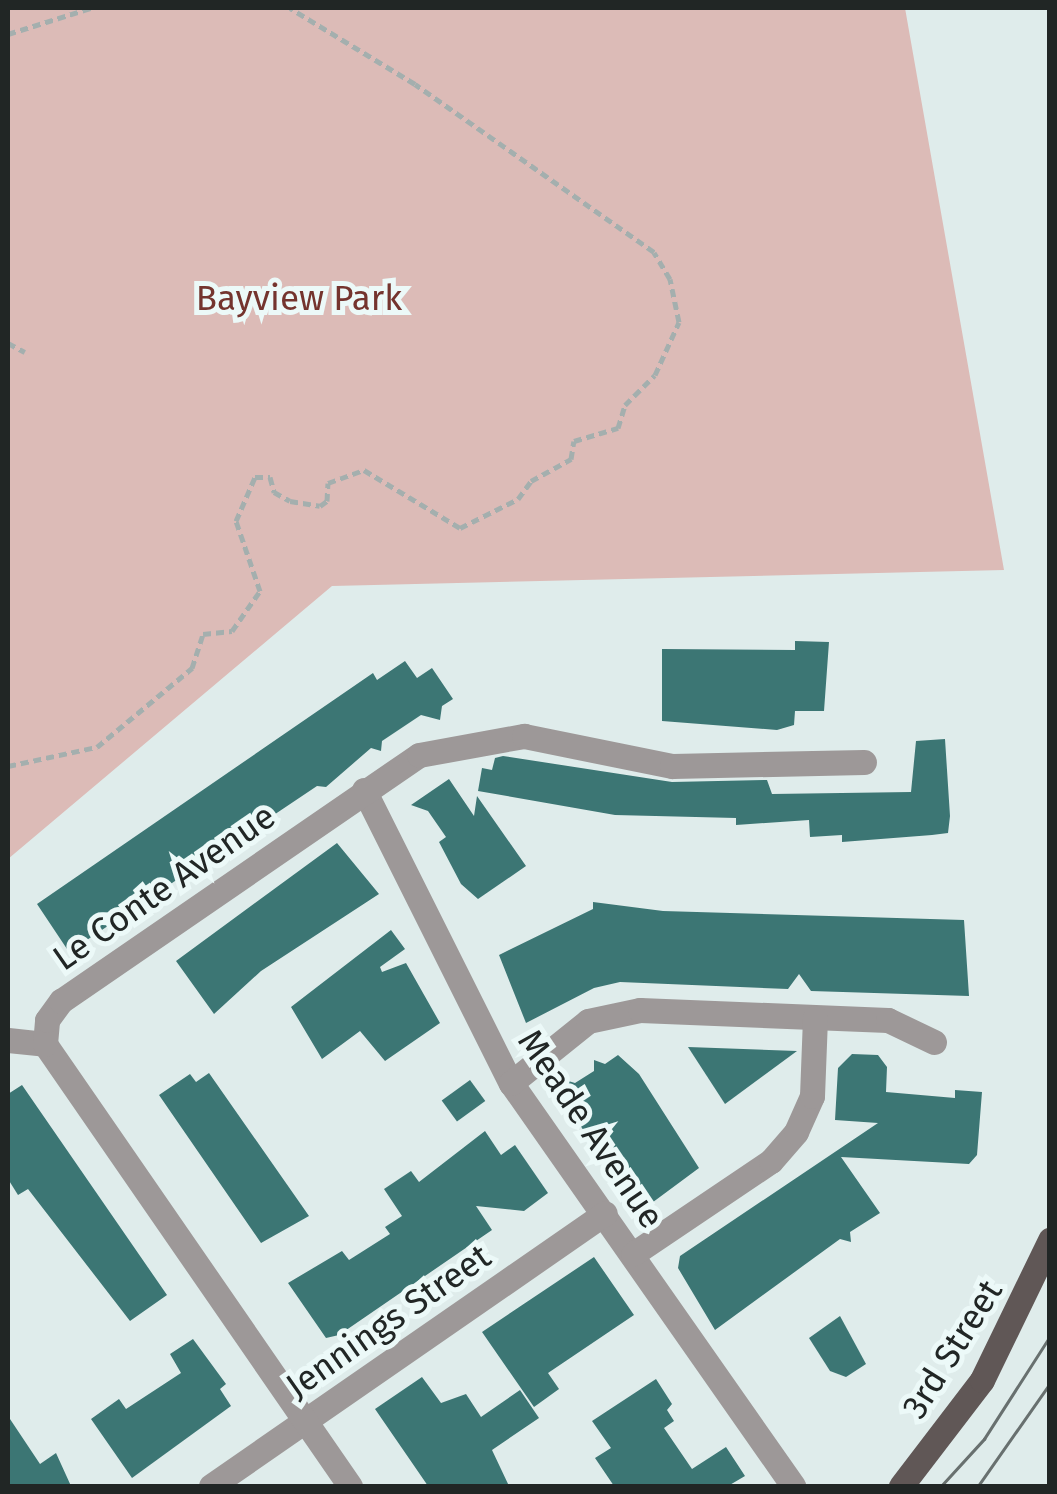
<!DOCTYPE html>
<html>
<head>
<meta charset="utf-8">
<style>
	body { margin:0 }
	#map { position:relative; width:1057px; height:1494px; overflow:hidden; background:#dfeceb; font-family:"Fira Sans",sans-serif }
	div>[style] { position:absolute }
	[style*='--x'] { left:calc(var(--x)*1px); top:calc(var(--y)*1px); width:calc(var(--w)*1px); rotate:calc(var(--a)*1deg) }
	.green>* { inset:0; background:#dcbbb7 }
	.building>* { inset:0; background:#3c7674; transform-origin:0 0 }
	.path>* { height:5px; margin-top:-2.5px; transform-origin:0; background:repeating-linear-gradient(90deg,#a4afae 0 8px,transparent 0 13px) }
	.minor>* { height:25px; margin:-12.5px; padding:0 12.5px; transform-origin:12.5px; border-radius:12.5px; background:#9d9898 }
	.primary>* { height:25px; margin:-12.5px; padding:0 12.5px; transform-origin:12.5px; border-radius:12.5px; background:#605756 }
	.tram>* { height:2.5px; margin:-1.25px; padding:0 1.25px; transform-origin:1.25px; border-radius:1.25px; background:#68706f }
	span { translate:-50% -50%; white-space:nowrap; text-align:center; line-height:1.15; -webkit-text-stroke:10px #ecf9f8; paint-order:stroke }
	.park-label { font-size:35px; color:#74342e }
	.street-label { font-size:35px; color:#212625 }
	.frame { position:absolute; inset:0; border:10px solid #212625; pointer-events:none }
</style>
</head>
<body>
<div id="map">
	<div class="green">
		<div style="clip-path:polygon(8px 8px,905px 8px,1004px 570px,332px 586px,8px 859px)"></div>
	</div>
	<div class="building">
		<div style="clip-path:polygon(795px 641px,829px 642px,824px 711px,795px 711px,794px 725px,777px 730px,662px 721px,662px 649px,795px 650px)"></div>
		<div style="clip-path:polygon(405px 661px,417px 678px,432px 668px,453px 699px,442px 706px,440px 720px,421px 715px,382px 741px,381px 751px,371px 748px,326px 787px,317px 786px,69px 952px,37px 904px,373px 673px,377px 680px)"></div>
		<div style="clip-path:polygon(945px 739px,950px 816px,948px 833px,932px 835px,842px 842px,842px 835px,810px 837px,809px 820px,736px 825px,736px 818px,615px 815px,478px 791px,482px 768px,492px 770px,495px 758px,503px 756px,672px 782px,767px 780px,772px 794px,911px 792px,916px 741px)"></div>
		<div style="clip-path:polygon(449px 779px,474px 816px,477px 796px,526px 866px,478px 899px,461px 884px,439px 842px,446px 837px,428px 811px,411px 805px)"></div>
		<div style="clip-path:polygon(337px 843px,379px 894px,261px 971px,214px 1014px,176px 961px)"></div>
		<div style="clip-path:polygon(593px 902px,663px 911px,964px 920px,969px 996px,811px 991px,799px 974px,788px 989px,620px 982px,594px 988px,526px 1023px,499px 955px,593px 909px)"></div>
		<div style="clip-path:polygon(391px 930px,405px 949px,380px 967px,382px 972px,406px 963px,440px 1023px,385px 1061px,360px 1031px,322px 1059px,291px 1007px)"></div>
		<div style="clip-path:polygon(688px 1047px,797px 1051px,725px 1104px)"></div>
		<div style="clip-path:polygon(852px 1054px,878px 1055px,887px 1067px,886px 1092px,955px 1098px,955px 1090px,982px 1092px,977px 1155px,969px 1164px,841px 1157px,880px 1213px,850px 1232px,851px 1242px,840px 1239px,715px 1330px,678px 1268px,680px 1256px,878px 1123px,835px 1120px,838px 1068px)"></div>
		<div style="clip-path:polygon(618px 1055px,639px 1074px,699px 1168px,645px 1208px,630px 1204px,563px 1098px,565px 1080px,575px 1083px,594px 1071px,594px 1060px,605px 1064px)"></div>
		<div style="clip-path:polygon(209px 1073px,309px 1216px,261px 1243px,159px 1095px,190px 1074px,196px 1082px)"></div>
		<div style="left:470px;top:1080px;width:26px;height:35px;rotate:54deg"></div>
		<div style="clip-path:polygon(22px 1085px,167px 1295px,130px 1321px,28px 1189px,18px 1195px,8px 1179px,8px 1094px)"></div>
		<div style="clip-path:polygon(485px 1131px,501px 1155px,515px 1145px,548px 1193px,524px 1211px,476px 1206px,492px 1230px,339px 1335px,326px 1338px,288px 1283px,342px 1251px,349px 1260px,390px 1234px,385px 1227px,402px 1216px,384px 1189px,411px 1171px,419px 1182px)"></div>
		<div style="clip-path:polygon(594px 1257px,634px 1315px,548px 1373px,559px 1389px,534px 1407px,482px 1332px)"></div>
		<div style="clip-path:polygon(840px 1316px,866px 1364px,846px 1377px,830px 1371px,809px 1338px)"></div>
		<div style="clip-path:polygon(193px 1339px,226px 1384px,220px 1389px,231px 1406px,132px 1478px,91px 1419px,119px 1399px,126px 1409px,181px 1373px,170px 1354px)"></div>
		<div style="clip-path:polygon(422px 1377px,441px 1403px,466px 1394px,481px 1417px,520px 1390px,539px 1418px,492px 1450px,509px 1486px,428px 1486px,375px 1409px)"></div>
		<div style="clip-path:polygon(656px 1379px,672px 1404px,667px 1410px,674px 1421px,664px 1428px,692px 1469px,726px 1447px,745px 1476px,728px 1486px,614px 1486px,595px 1458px,611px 1448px,592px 1421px)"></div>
		<div style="clip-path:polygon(8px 1416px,40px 1464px,56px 1453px,71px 1486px,8px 1486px)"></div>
	</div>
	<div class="path">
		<div style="--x:8;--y:34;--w:87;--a:-17.4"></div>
		<div style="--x:8;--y:343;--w:19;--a:28"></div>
		<div style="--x:8;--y:766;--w:91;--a:-12.1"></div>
		<div style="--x:97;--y:747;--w:124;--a:-39.7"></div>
		<div style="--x:192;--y:668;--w:36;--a:-72"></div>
		<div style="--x:203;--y:634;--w:29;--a:-6"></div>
		<div style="--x:232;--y:631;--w:49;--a:-55"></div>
		<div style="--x:260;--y:591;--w:74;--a:-108.9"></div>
		<div style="--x:236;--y:521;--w:48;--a:-66.6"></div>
		<div style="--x:255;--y:477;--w:15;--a:0"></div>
		<div style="--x:270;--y:477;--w:16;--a:75"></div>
		<div style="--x:274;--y:492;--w:18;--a:29"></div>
		<div style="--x:290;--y:501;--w:30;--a:9"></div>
		<div style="--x:320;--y:506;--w:9;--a:-36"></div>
		<div style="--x:327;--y:501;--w:18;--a:-87"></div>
		<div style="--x:328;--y:483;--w:38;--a:-20"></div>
		<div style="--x:364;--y:470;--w:112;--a:31.1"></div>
		<div style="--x:460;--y:528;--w:65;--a:-26.6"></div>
		<div style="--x:518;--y:499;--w:22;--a:-54"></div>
		<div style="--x:531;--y:481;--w:46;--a:-28.8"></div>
		<div style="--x:571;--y:459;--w:18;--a:-81"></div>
		<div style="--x:574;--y:441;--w:46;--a:-16.5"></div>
		<div style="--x:618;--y:428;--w:24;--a:-73"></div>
		<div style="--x:625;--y:405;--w:42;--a:-45"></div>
		<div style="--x:655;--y:375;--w:58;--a:-65.6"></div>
		<div style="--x:679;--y:322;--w:44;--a:-101.8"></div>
		<div style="--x:670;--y:279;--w:31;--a:-121"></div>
		<div style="--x:654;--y:252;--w:292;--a:-144.9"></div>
		<div style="--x:415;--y:84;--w:146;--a:-148.7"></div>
	</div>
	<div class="minor">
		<div style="--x:364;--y:790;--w:328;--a:63.4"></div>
		<div style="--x:511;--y:1083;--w:492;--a:55"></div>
		<div style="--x:8;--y:1040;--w:37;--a:6"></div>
		<div style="--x:511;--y:1083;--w:99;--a:-38.8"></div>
		<div style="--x:588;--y:1021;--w:53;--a:-11.9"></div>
		<div style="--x:640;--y:1010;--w:248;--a:2.3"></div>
		<div style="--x:888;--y:1020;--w:51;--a:25.6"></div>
		<div style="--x:633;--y:1254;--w:166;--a:-34"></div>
		<div style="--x:771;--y:1161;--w:38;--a:-49"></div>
		<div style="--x:796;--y:1132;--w:39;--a:-66"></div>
		<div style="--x:812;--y:1096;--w:78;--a:-87.8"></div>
		<div style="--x:211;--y:1486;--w:479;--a:-34.7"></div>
		<div style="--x:350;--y:1486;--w:537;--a:-124.61"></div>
		<div style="--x:45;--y:1044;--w:24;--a:-85"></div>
		<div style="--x:47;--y:1020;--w:24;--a:-54"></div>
		<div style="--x:61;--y:1001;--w:434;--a:-34.5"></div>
		<div style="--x:419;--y:755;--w:107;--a:-10.3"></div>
		<div style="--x:524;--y:736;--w:151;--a:11.5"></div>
		<div style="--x:672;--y:766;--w:192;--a:-1.2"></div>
	</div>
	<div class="primary">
		<div style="--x:901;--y:1486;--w:133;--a:-52.6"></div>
		<div style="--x:982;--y:1380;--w:156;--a:-64.1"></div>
	</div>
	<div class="tram">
		<div style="--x:941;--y:1486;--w:64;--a:-47.5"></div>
		<div style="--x:984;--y:1439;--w:122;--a:-57.3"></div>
		<div style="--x:978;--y:1486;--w:126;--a:-55"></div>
	</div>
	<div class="park-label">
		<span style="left:299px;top:298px">Bayview Park</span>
	</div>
	<div class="street-label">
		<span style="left:164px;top:887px;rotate:-35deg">Le Conte Avenue</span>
		<span style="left:591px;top:1129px;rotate:56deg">Meade Avenue</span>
		<span style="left:388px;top:1321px;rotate:-35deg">Jennings Street</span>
		<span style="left:952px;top:1349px;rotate:-58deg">3rd Street</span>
	</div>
	<div class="frame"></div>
</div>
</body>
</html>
